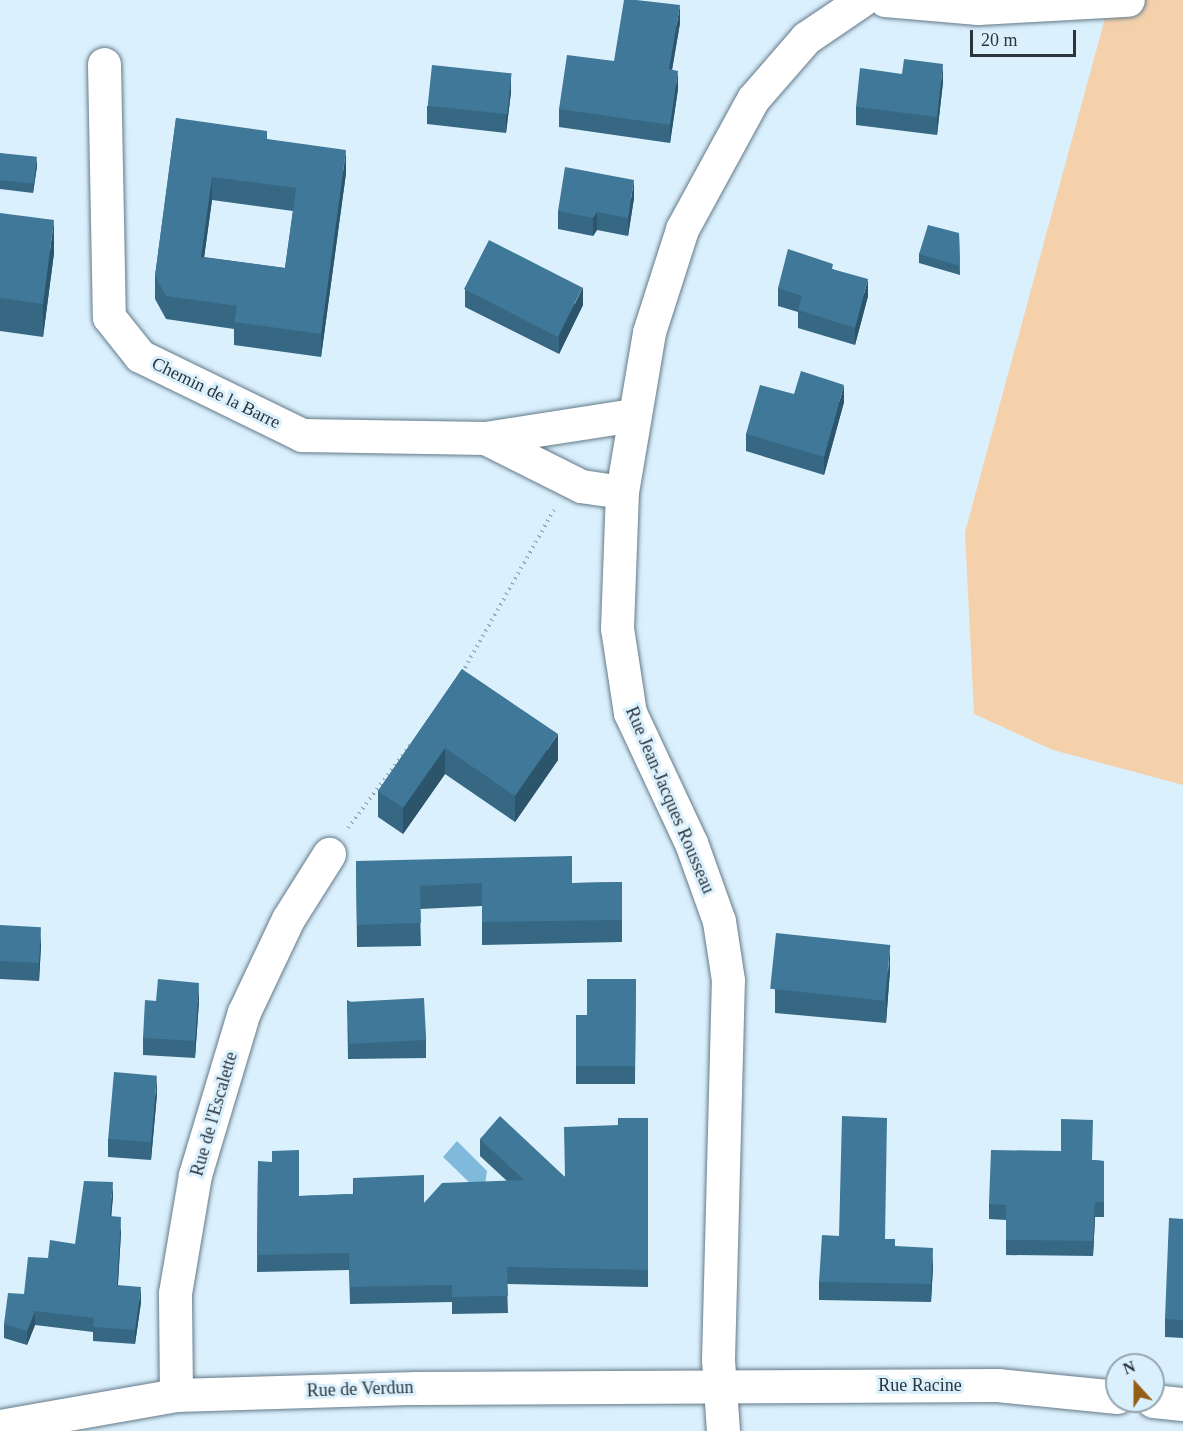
<!DOCTYPE html>
<html>
<head>
<meta charset="utf-8">
<style>
	body { margin:0 }
	#map { position:relative; width:1183px; height:1431px; overflow:hidden; background:#dbf0fd; font-family:Georgia,serif }
	div>[style] { position:absolute }
	[style*='--x'] { left:calc(var(--x)*1px); top:calc(var(--y)*1px); width:calc(var(--w)*1px); rotate:calc(var(--a)*1deg) }
	.green>* { inset:0; background:#f4d0ab }
	.water>* { inset:0; background:#7fb9dc }
	.path>* { height:4px; margin-top:-2px; transform-origin:0; background:repeating-linear-gradient(90deg,#9bacb6 0 1.5px,transparent 0 6px) }
	.roads { filter:drop-shadow(0 0 2px #647a89) drop-shadow(0 0 2px #647a89) }
	.minor>* { height:33px; margin:-16.5px; padding:0 16.5px; transform-origin:16.5px; border-radius:16.5px; background:#fff }
	.wall>* { inset:0; background:#366783 }
	.shaded-wall>* { inset:0; background:#2c546a }
	.building>* { inset:0; background:#3f7898; transform-origin:0 0 }
	span { translate:-50% -50%; white-space:nowrap; text-align:center; line-height:1.15; -webkit-text-stroke:6px #dbf0fd; paint-order:stroke }
	.street-label { font-size:18px; color:#2b353b }
	.north { position:absolute; left:1105px; top:1353px; width:60px; height:60px; box-sizing:border-box; background:#dbf0fd; border:2px solid #95a5af; border-radius:50%; rotate:339deg; font-size:16px; font-weight:700; line-height:24px; text-align:center; color:#2b353b }
	.north::after { content:''; display:block; margin:auto; width:21px; height:27px; background:#955e18; clip-path:polygon(50% 0,100% 100%,50% 72%,0 100%) }
	.scale { position:absolute; left:970px; top:30px; width:106px; height:27px; box-sizing:border-box; border:3px solid #2b353b; border-top:0; padding-left:8px; font-size:18px; line-height:21px; white-space:nowrap; color:#2b353b; -webkit-text-stroke:4px #dbf0fd; paint-order:stroke }
</style>
</head>
<body>
<div id="map">
	<div class="green">
		<div style="clip-path:polygon(1110px 0,1183px 0,1183px 785px,1053px 750px,974px 714px,965px 532px)"></div>
	</div>
	<div class="water">
		<div style="clip-path:polygon(457px 1141px,487px 1171px,485px 1184px,473px 1186px,443px 1157px)"></div>
	</div>
	<div class="path">
		<div style="--x:462;--y:673;--w:187;--a:-60.6"></div>
		<div style="--x:348;--y:828;--w:104;--a:-53.2"></div>
	</div>
	<div class="roads">
		<div class="minor">
			<div style="--x:885;--y:0;--w:93;--a:4.9"></div>
			<div style="--x:978;--y:8;--w:150;--a:-3.1"></div>
			<div style="--x:104;--y:64;--w:253;--a:88.9"></div>
			<div style="--x:109;--y:317;--w:50;--a:51.5"></div>
			<div style="--x:140;--y:356;--w:180;--a:26"></div>
			<div style="--x:302;--y:435;--w:183;--a:0.9"></div>
			<div style="--x:622;--y:492;--w:41;--a:-171.7"></div>
			<div style="--x:581;--y:486;--w:107;--a:-153.4"></div>
			<div style="--x:485;--y:438;--w:151;--a:-8.8"></div>
			<div style="--x:176;--y:1395;--w:102;--a:-90.6"></div>
			<div style="--x:175;--y:1293;--w:120;--a:-80.4"></div>
			<div style="--x:195;--y:1175;--w:170;--a:-73.3"></div>
			<div style="--x:244;--y:1012;--w:103;--a:-64.7"></div>
			<div style="--x:288;--y:919;--w:77;--a:-57.8"></div>
			<div style="--x:1153;--y:1401;--w:30;--a:6"></div>
			<div style="--x:0;--y:1426;--w:179;--a:-10"></div>
			<div style="--x:176;--y:1395;--w:240;--a:-1.7"></div>
			<div style="--x:416;--y:1388;--w:581;--a:-0.3"></div>
			<div style="--x:997;--y:1385;--w:121;--a:5.7"></div>
			<div style="--x:723;--y:1431;--w:72;--a:-94"></div>
			<div style="--x:718;--y:1359;--w:379;--a:-88.5"></div>
			<div style="--x:728;--y:980;--w:60;--a:-98.7"></div>
			<div style="--x:719;--y:921;--w:83;--a:-109.7"></div>
			<div style="--x:691;--y:843;--w:144;--a:-115.1"></div>
			<div style="--x:630;--y:713;--w:86;--a:-98.7"></div>
			<div style="--x:617;--y:628;--w:136;--a:-87.9"></div>
			<div style="--x:622;--y:492;--w:162;--a:-80.4"></div>
			<div style="--x:649;--y:332;--w:108;--a:-72.2"></div>
			<div style="--x:682;--y:229;--w:148;--a:-61.4"></div>
			<div style="--x:753;--y:99;--w:81;--a:-49"></div>
			<div style="--x:806;--y:38;--w:68;--a:-34.2"></div>
		</div>
	</div>
	<div class="wall">
		<div style="clip-path:polygon(680px 23px,672px 70px,678px 89px,670px 143px,559px 127px,559px 109px,614px 61px)"></div>
		<div style="clip-path:polygon(943px 82px,937px 135px,856px 125px,856px 107px)"></div>
		<div style="clip-path:polygon(511px 92px,506px 133px,427px 124px,427px 106px)"></div>
		<div style="clip-path:polygon(evenodd,176px 118px,267px 139px,346px 173px,321px 357px,234px 345px,234px 329px,166px 319px,155px 299px,155px 276px,176px 118px,212px 200px,293px 211px,285px 268px,204px 257px,212px 200px)"></div>
		<div style="clip-path:polygon(0 153px,37px 166px,33px 193px,0 189px)"></div>
		<div style="clip-path:polygon(634px 198px,628px 236px,597px 230px,593px 236px,558px 229px,558px 211px)"></div>
		<div style="clip-path:polygon(0 213px,54px 253px,43px 337px,0 331px)"></div>
		<div style="clip-path:polygon(959px 233px,960px 275px,919px 263px,919px 254px)"></div>
		<div style="clip-path:polygon(833px 269px,868px 296px,855px 345px,798px 328px,798px 312px,778px 306px,778px 288px)"></div>
		<div style="clip-path:polygon(465px 289px,583px 305px,559px 354px,465px 307px)"></div>
		<div style="clip-path:polygon(794px 394px,844px 402px,824px 475px,746px 451px,746px 434px)"></div>
		<div style="clip-path:polygon(462px 669px,558px 760px,515px 822px,445px 774px,403px 834px,378px 817px,378px 791px)"></div>
		<div style="clip-path:polygon(356px 861px,572px 883px,622px 882px,622px 942px,482px 945px,482px 906px,420px 909px,421px 946px,357px 947px)"></div>
		<div style="clip-path:polygon(0 925px,41px 945px,39px 981px,0 979px)"></div>
		<div style="clip-path:polygon(890px 970px,886px 1023px,775px 1013px,775px 989px)"></div>
		<div style="clip-path:polygon(636px 979px,635px 1084px,576px 1084px,576px 1015px,587px 1015px)"></div>
		<div style="clip-path:polygon(347px 1000px,426px 1040px,426px 1058px,348px 1059px)"></div>
		<div style="clip-path:polygon(199px 1001px,195px 1058px,143px 1055px,143px 1038px)"></div>
		<div style="clip-path:polygon(157px 1094px,151px 1160px,108px 1157px,108px 1139px)"></div>
		<div style="clip-path:polygon(618px 1118px,648px 1118px,648px 1287px,507px 1284px,508px 1313px,452px 1314px,452px 1302px,350px 1304px,349px 1270px,257px 1272px,258px 1161px,299px 1196px,353px 1194px,353px 1178px,424px 1203px,507px 1181px,480px 1156px,480px 1139px,564px 1177px,618px 1125px)"></div>
		<div style="clip-path:polygon(1061px 1151px,1092px 1160px,1104px 1161px,1104px 1217px,1095px 1217px,1093px 1256px,1006px 1255px,1006px 1220px,989px 1219px,989px 1204px)"></div>
		<div style="clip-path:polygon(113px 1196px,111px 1217px,121px 1232px,118px 1285px,141px 1302px,135px 1344px,93px 1341px,93px 1332px,35px 1325px,27px 1345px,4px 1338px,4px 1324px,48px 1258px,75px 1244px)"></div>
		<div style="clip-path:polygon(1183px 1219px,1183px 1338px,1165px 1337px,1165px 1319px)"></div>
		<div style="clip-path:polygon(839px 1236px,885px 1239px,895px 1246px,933px 1266px,931px 1302px,819px 1300px,819px 1282px)"></div>
	</div>
	<div class="shaded-wall">
		<div style="clip-path:polygon(680px 5px,680px 23px,669px 87px,669px 69px)"></div>
		<div style="clip-path:polygon(943px 64px,943px 82px,937px 135px,937px 117px)"></div>
		<div style="clip-path:polygon(678px 71px,678px 89px,670px 143px,670px 125px)"></div>
		<div style="clip-path:polygon(511px 74px,511px 92px,506px 133px,506px 115px)"></div>
		<div style="clip-path:polygon(346px 150px,346px 173px,321px 357px,321px 334px)"></div>
		<div style="clip-path:polygon(37px 157px,37px 166px,33px 193px,33px 184px)"></div>
		<div style="clip-path:polygon(212px 177px,212px 200px,201px 280px,201px 257px)"></div>
		<div style="clip-path:polygon(634px 180px,634px 198px,628px 236px,628px 218px)"></div>
		<div style="clip-path:polygon(597px 212px,597px 230px,593px 236px,593px 218px)"></div>
		<div style="clip-path:polygon(54px 220px,54px 253px,43px 337px,43px 304px)"></div>
		<div style="clip-path:polygon(868px 279px,868px 296px,855px 345px,855px 328px)"></div>
		<div style="clip-path:polygon(583px 287px,583px 305px,559px 354px,559px 336px)"></div>
		<div style="clip-path:polygon(844px 385px,844px 402px,824px 475px,824px 457px)"></div>
		<div style="clip-path:polygon(558px 734px,558px 760px,515px 822px,515px 796px)"></div>
		<div style="clip-path:polygon(445px 748px,445px 774px,403px 834px,403px 808px)"></div>
		<div style="clip-path:polygon(41px 927px,41px 945px,39px 981px,39px 963px)"></div>
		<div style="clip-path:polygon(890px 945px,890px 970px,886px 1023px,886px 998px)"></div>
		<div style="clip-path:polygon(199px 983px,199px 1001px,195px 1058px,195px 1041px)"></div>
		<div style="clip-path:polygon(157px 1076px,157px 1094px,151px 1160px,151px 1142px)"></div>
		<div style="clip-path:polygon(113px 1182px,113px 1196px,110px 1231px,110px 1216px)"></div>
		<div style="clip-path:polygon(1095px 1202px,1095px 1217px,1093px 1256px,1093px 1241px)"></div>
		<div style="clip-path:polygon(121px 1217px,121px 1232px,117px 1299px,117px 1285px)"></div>
		<div style="clip-path:polygon(933px 1248px,933px 1266px,931px 1302px,931px 1284px)"></div>
		<div style="clip-path:polygon(141px 1287px,141px 1302px,135px 1344px,135px 1330px)"></div>
		<div style="clip-path:polygon(35px 1311px,35px 1325px,27px 1345px,27px 1331px)"></div>
	</div>
	<div class="building">
		<div style="clip-path:polygon(624px 0,636px 0,680px 5px,669px 69px,678px 71px,670px 125px,559px 109px,567px 55px,614px 61px)"></div>
		<div style="clip-path:polygon(904px 59px,943px 64px,937px 117px,856px 107px,860px 68px,902px 74px)"></div>
		<div style="left:432px;top:65px;width:80px;height:41px;rotate:6deg"></div>
		<div style="clip-path:polygon(evenodd,176px 118px,267px 131px,267px 139px,346px 150px,321px 334px,234px 322px,237px 306px,166px 296px,155px 276px,176px 118px,212px 177px,296px 188px,285px 268px,201px 257px,212px 177px)"></div>
		<div style="left:0;top:153px;width:37px;height:27px;rotate:6deg"></div>
		<div style="clip-path:polygon(565px 167px,634px 180px,628px 218px,597px 212px,593px 218px,558px 211px)"></div>
		<div style="clip-path:polygon(0 213px,54px 220px,43px 304px,0 298px)"></div>
		<div style="clip-path:polygon(928px 225px,959px 233px,960px 266px,919px 254px)"></div>
		<div style="left:489px;top:240px;width:105px;height:55px;rotate:27deg"></div>
		<div style="clip-path:polygon(788px 249px,833px 264px,832px 269px,868px 279px,855px 328px,798px 310px,802px 296px,778px 288px)"></div>
		<div style="clip-path:polygon(801px 371px,844px 385px,824px 457px,746px 434px,760px 385px,794px 394px)"></div>
		<div style="clip-path:polygon(462px 669px,558px 734px,515px 796px,445px 748px,403px 808px,378px 791px)"></div>
		<div style="clip-path:polygon(572px 856px,572px 883px,622px 882px,622px 920px,482px 922px,482px 883px,420px 886px,421px 923px,357px 925px,356px 861px)"></div>
		<div style="left:0;top:925px;width:41px;height:36px;rotate:3deg"></div>
		<div style="left:776px;top:933px;width:115px;height:56px;rotate:6deg"></div>
		<div style="clip-path:polygon(158px 979px,199px 983px,195px 1041px,143px 1038px,145px 1000px,156px 1001px)"></div>
		<div style="clip-path:polygon(587px 979px,636px 979px,635px 1066px,576px 1066px,576px 1015px,587px 1015px)"></div>
		<div style="left:424px;top:998px;width:42px;height:77px;rotate:87deg"></div>
		<div style="left:114px;top:1072px;width:43px;height:67px;rotate:5deg"></div>
		<div style="clip-path:polygon(500px 1116px,565px 1177px,564px 1127px,619px 1125px,618px 1118px,648px 1118px,648px 1270px,507px 1267px,508px 1296px,452px 1297px,452px 1285px,350px 1287px,349px 1253px,257px 1255px,258px 1161px,272px 1162px,272px 1151px,299px 1150px,299px 1196px,354px 1194px,353px 1178px,424px 1175px,424px 1203px,442px 1183px,524px 1180px,480px 1139px)"></div>
		<div style="clip-path:polygon(842px 1116px,887px 1118px,885px 1239px,895px 1239px,895px 1246px,933px 1248px,931px 1284px,819px 1282px,822px 1235px,839px 1236px)"></div>
		<div style="clip-path:polygon(1061px 1119px,1093px 1120px,1092px 1160px,1104px 1161px,1104px 1202px,1095px 1202px,1093px 1241px,1006px 1240px,1006px 1205px,989px 1204px,991px 1150px,1061px 1151px)"></div>
		<div style="clip-path:polygon(84px 1181px,113px 1182px,110px 1216px,121px 1217px,117px 1285px,141px 1287px,135px 1330px,93px 1327px,94px 1318px,35px 1311px,27px 1331px,4px 1324px,8px 1293px,24px 1294px,28px 1257px,48px 1258px,50px 1240px,75px 1244px)"></div>
		<div style="clip-path:polygon(1169px 1218px,1183px 1219px,1183px 1320px,1165px 1319px)"></div>
	</div>
	<div class="street-label">
		<span style="left:216px;top:393px;rotate:26deg">Chemin de la Barre</span>
		<span style="left:670px;top:800px;rotate:67deg">Rue Jean-Jacques Rousseau</span>
		<span style="left:214px;top:1114px;rotate:-74deg">Rue de l'Escalette</span>
		<span style="left:920px;top:1385px">Rue Racine</span>
		<span style="left:360px;top:1389px;rotate:-2deg">Rue de Verdun</span>
	</div>
	<div class="north">N</div>
	<div class="scale">20 m</div>
</div>
</body>
</html>
